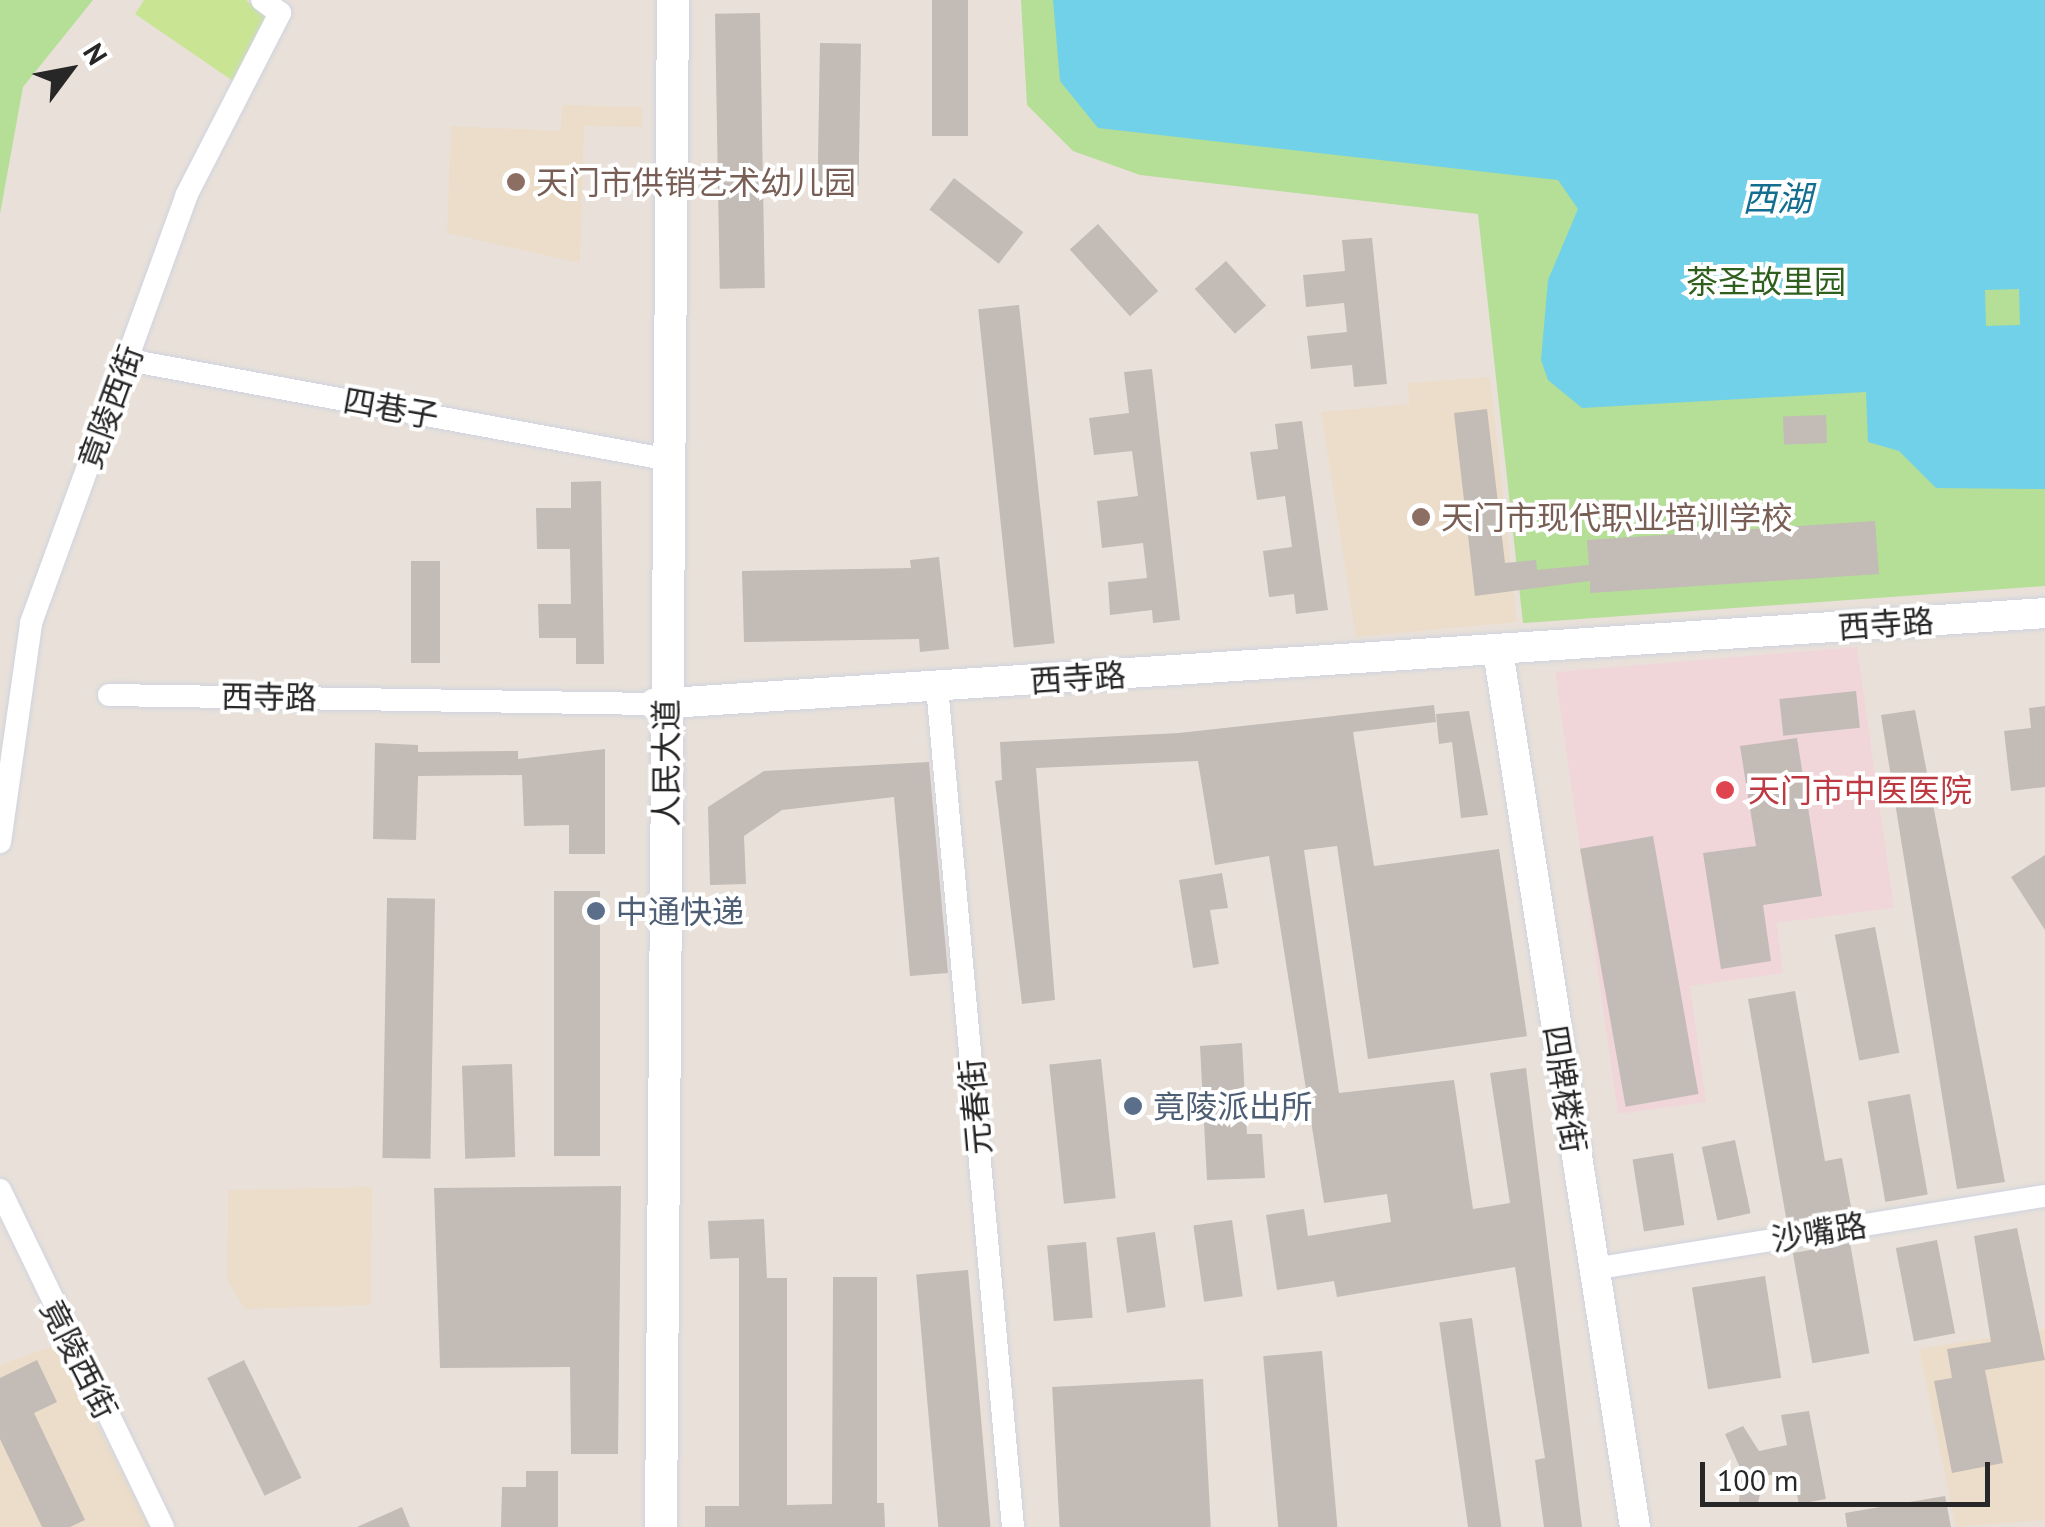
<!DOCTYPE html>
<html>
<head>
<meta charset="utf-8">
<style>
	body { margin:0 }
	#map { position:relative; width:2045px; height:1527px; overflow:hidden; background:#e9e1d9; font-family:"PT Sans","Noto Sans SC",sans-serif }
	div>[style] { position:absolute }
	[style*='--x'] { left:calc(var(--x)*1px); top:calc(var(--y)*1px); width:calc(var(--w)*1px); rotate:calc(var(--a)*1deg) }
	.education>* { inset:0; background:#ebddc9 }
	.medical>* { inset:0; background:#f0d6d9 }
	.green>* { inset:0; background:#b5de97 }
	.pitch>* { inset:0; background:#c9e593 }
	.water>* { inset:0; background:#70d1e8 }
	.building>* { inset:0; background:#c2bbb6; transform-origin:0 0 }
	.roads { filter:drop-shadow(0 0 2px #cfd3e0) drop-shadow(0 0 2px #cfd3e0) }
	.minor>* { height:22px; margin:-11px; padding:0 11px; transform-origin:11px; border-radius:11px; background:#fff }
	.tertiary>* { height:30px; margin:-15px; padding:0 15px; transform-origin:15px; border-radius:15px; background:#fff }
	.secondary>* { height:32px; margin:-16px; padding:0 16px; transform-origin:16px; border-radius:16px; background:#fff }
	.dots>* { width:28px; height:28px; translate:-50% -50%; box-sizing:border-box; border:5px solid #fff; border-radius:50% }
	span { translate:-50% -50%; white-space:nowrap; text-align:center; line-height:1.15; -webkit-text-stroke:8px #fff; paint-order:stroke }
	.education-label { font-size:32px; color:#785e54 }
	.left { translate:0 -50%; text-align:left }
	.park-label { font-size:32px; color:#2f5f1c }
	.street-label { font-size:32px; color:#272727 }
	.health-label { font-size:32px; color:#be3a42 }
	.service-label { font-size:32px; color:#4e5e75 }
	.water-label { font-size:35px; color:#136e8f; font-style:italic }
	.north { position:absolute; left:20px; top:20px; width:100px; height:100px; -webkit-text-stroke:8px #fff; paint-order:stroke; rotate:58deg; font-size:28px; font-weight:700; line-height:40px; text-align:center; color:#272727 }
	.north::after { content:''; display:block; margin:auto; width:35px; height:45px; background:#272727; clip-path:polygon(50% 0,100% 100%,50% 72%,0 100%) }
	.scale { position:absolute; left:1700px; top:1462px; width:290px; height:45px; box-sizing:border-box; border:5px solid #272727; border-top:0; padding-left:12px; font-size:30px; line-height:35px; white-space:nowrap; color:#272727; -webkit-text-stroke:8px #fff; paint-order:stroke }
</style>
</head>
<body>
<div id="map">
	<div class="education">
		<div style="clip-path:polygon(562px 105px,642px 107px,642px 127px,584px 126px,580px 263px,447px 233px,451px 126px,561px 131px)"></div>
		<div style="clip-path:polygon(1490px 377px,1517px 622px,1356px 637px,1321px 412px,1409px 404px,1408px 383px)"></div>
		<div style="clip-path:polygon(372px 1187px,371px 1305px,245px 1309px,227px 1280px,228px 1190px)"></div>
		<div style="clip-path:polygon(2045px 1329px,2045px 1520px,1956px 1527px,1919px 1349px)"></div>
		<div style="clip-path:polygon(56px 1345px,150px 1527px,0 1527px,0 1365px)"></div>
	</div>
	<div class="medical">
		<div style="clip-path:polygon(1857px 647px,1894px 908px,1777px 923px,1783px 973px,1690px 986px,1706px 1102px,1618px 1114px,1555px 672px)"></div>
	</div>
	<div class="green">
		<div style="clip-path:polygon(0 0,93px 0,23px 87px,0 214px)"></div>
		<div style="clip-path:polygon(1021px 0,2045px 0,2045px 586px,1523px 623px,1478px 214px,1140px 175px,1073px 151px,1027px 105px)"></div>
	</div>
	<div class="pitch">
		<div style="clip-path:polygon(144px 0,246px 0,266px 16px,233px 81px,135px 14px)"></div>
	</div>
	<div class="water">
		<div style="clip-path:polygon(evenodd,1053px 0,2045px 0,2045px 489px,1936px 488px,1899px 451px,1868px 442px,1866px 392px,1582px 408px,1548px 380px,1541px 360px,1548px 280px,1578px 209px,1558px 180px,1098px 128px,1060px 81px,1053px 0,2019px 289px,2020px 325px,1986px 326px,1985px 290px,2019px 289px)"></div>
	</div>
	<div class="building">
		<div style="left:932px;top:0;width:36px;height:136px"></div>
		<div style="left:760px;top:13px;width:275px;height:45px;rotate:89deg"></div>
		<div style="left:820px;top:43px;width:41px;height:142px;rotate:1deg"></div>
		<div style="left:954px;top:178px;width:88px;height:40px;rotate:38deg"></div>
		<div style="left:1098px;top:224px;width:90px;height:38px;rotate:48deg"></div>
		<div style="clip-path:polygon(1372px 238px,1387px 384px,1354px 387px,1352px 365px,1311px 369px,1307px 336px,1347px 332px,1344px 303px,1306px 307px,1303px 275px,1345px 271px,1342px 240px)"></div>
		<div style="left:1226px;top:261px;width:60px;height:42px;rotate:48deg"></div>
		<div style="left:1019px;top:305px;width:340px;height:41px;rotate:84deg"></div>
		<div style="clip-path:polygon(1152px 369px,1180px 620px,1153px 623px,1152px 610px,1110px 615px,1108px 582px,1147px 578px,1143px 543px,1102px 548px,1097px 501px,1138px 496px,1132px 451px,1094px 455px,1089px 418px,1129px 413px,1124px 372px)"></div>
		<div style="clip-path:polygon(1487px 409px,1505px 563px,1536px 560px,1537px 570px,1589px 565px,1587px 540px,1875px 521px,1879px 574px,1590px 593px,1590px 581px,1475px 596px,1454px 413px)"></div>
		<div style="left:1826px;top:415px;width:28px;height:43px;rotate:88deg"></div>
		<div style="clip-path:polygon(1302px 421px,1328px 610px,1296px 614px,1294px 594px,1269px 597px,1263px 551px,1292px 547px,1285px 496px,1257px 500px,1250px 452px,1278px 449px,1275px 424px)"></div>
		<div style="clip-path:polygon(601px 481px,604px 664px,576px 664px,576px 638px,539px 638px,538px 604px,571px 604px,570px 549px,537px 549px,536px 508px,571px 508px,571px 482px)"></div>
		<div style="clip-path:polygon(939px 557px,949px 649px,920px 652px,919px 639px,744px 642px,742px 571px,911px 568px,910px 560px)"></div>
		<div style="left:411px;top:561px;width:29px;height:102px"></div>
		<div style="left:1856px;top:691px;width:37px;height:77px;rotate:84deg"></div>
		<div style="clip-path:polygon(1434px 705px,1436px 722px,1353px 732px,1374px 866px,1499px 849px,1527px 1036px,1368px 1059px,1337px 846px,1304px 850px,1339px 1093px,1454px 1080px,1473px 1209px,1510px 1203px,1490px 1073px,1526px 1068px,1582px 1527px,1544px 1527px,1535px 1460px,1545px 1458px,1515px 1267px,1337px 1297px,1334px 1281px,1277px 1290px,1266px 1215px,1304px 1209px,1308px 1236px,1391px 1222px,1387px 1194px,1324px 1203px,1269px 856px,1215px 865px,1198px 761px,1036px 768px,1055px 1000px,1022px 1004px,995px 781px,1002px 780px,1000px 742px,1179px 733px)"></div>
		<div style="clip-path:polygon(2045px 706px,2045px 787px,2011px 791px,2004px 731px,2031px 728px,2029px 708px)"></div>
		<div style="clip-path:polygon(1915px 710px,2005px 1182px,1957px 1189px,1881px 715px)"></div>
		<div style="clip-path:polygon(1469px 711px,1488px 815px,1461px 818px,1452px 742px,1439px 744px,1436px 714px)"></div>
		<div style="clip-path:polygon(1797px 738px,1822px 896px,1763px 905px,1771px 961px,1721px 969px,1703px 853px,1756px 846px,1740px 746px)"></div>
		<div style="clip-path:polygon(375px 743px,418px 745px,418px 752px,518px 751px,518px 759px,605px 749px,605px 854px,569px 854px,569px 825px,524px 826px,522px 775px,418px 776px,416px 840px,373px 839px)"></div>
		<div style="clip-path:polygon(929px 762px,948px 973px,910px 976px,894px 797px,782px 810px,744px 836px,746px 884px,710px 885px,708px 807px,764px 771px)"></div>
		<div style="left:1653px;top:836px;width:262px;height:74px;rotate:80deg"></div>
		<div style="clip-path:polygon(2045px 855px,2045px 930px,2011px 877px)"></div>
		<div style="clip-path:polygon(1222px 873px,1228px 908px,1210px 910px,1219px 964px,1193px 968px,1179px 880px)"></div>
		<div style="left:554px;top:891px;width:46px;height:265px"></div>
		<div style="left:387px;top:898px;width:48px;height:260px;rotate:1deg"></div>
		<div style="left:1875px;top:927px;width:128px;height:41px;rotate:79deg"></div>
		<div style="clip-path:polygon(1795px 991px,1825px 1161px,1842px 1158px,1852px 1212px,1787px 1223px,1748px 999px)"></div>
		<div style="clip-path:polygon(1242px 1043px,1247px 1134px,1262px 1134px,1265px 1178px,1207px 1180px,1200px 1046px)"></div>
		<div style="left:1101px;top:1059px;width:140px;height:52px;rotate:84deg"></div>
		<div style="left:512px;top:1064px;width:93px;height:50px;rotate:88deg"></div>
		<div style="left:1910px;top:1094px;width:102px;height:43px;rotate:80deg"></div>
		<div style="left:1735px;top:1140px;width:75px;height:34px;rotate:78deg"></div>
		<div style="left:1673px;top:1153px;width:73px;height:41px;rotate:81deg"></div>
		<div style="clip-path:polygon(621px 1186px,618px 1454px,571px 1454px,570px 1367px,440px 1368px,434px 1188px)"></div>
		<div style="clip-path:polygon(764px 1219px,767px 1278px,787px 1278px,787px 1505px,832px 1504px,833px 1277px,877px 1277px,877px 1503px,884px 1503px,885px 1527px,705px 1527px,705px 1506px,739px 1506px,739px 1258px,710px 1259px,708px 1221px)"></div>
		<div style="left:1232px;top:1220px;width:77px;height:39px;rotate:82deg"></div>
		<div style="clip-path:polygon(2017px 1228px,2045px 1360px,1985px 1370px,2003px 1463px,1952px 1473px,1934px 1381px,1952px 1378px,1947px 1349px,1991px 1342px,1974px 1236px)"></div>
		<div style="left:1155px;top:1232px;width:76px;height:39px;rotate:82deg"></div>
		<div style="left:1937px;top:1240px;width:95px;height:42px;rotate:79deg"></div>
		<div style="left:1086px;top:1242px;width:76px;height:39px;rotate:85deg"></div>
		<div style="left:1850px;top:1243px;width:112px;height:58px;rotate:80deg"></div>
		<div style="left:968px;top:1270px;width:258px;height:52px;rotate:85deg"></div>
		<div style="left:1765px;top:1276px;width:103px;height:74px;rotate:81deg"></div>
		<div style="left:1472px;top:1318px;width:211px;height:33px;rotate:82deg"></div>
		<div style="left:1322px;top:1351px;width:177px;height:59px;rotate:85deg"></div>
		<div style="clip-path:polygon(37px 1360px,57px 1402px,34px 1413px,85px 1520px,70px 1527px,42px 1527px,0 1439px,0 1378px)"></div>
		<div style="left:244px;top:1360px;width:131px;height:41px;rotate:64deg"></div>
		<div style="left:1203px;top:1379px;width:148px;height:151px;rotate:87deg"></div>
		<div style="clip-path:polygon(1809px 1411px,1826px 1499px,1799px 1504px,1792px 1471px,1765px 1476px,1757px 1506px,1739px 1504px,1741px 1470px,1725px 1434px,1743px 1426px,1759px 1451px,1787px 1445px,1781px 1415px)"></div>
		<div style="clip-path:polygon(526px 1471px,558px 1471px,558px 1527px,501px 1527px,502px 1487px,526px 1487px)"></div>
		<div style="clip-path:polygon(1945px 1496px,1951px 1527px,1847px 1527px,1845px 1513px)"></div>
		<div style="clip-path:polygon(402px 1507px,410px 1527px,357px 1527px)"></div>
	</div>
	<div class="roads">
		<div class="minor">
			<div style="--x:128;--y:360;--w:535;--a:10.45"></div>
			<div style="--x:937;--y:687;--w:843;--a:84.83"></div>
			<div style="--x:109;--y:695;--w:545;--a:0.95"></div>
			<div style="--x:0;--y:842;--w:221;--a:-81.9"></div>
			<div style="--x:31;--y:623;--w:454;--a:-70"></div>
			<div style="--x:186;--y:196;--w:206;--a:-62.8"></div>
			<div style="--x:280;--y:13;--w:22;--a:-144"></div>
			<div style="--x:0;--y:1190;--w:374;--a:64.2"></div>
			<div style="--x:1593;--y:1269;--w:458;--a:-9.2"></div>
		</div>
		<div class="tertiary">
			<div style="--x:1498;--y:651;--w:887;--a:81.11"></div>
			<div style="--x:654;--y:704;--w:1394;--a:-3.74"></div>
		</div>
		<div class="secondary">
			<div style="--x:661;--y:1527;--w:1527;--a:-89.55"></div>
		</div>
	</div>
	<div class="dots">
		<div style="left:516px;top:182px;background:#8d6e63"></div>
		<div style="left:1421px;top:517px;background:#8d6e63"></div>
		<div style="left:1725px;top:790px;background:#e0444e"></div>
		<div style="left:596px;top:911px;background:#5c6f8a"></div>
		<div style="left:1133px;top:1106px;background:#5c6f8a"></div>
	</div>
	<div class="education-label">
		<span class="left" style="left:536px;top:182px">天门市供销艺术幼儿园</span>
		<span class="left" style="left:1441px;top:517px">天门市现代职业培训学校</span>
	</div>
	<div class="park-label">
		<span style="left:1766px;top:281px">茶圣故里园</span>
	</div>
	<div class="street-label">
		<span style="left:110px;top:407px;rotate:-70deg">竟陵西街</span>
		<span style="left:391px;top:408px;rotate:10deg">四巷子</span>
		<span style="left:1886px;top:624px;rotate:-4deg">西寺路</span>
		<span style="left:1078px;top:678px;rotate:-4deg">西寺路</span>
		<span style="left:269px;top:697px;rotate:1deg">西寺路</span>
		<span style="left:666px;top:763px;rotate:-90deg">人民大道</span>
		<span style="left:1565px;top:1089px;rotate:81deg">四牌楼街</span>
		<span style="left:975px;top:1107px;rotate:-95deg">元春街</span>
		<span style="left:1819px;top:1232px;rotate:-9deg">沙嘴路</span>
		<span style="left:79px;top:1359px;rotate:63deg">竟陵西街</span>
	</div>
	<div class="health-label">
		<span class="left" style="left:1748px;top:790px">天门市中医医院</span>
	</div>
	<div class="service-label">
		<span class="left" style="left:616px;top:911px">中通快递</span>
		<span class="left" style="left:1153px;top:1106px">竟陵派出所</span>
	</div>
	<div class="water-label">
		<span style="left:1777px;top:198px">西湖</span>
	</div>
	<div class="north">N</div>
	<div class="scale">100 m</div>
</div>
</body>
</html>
